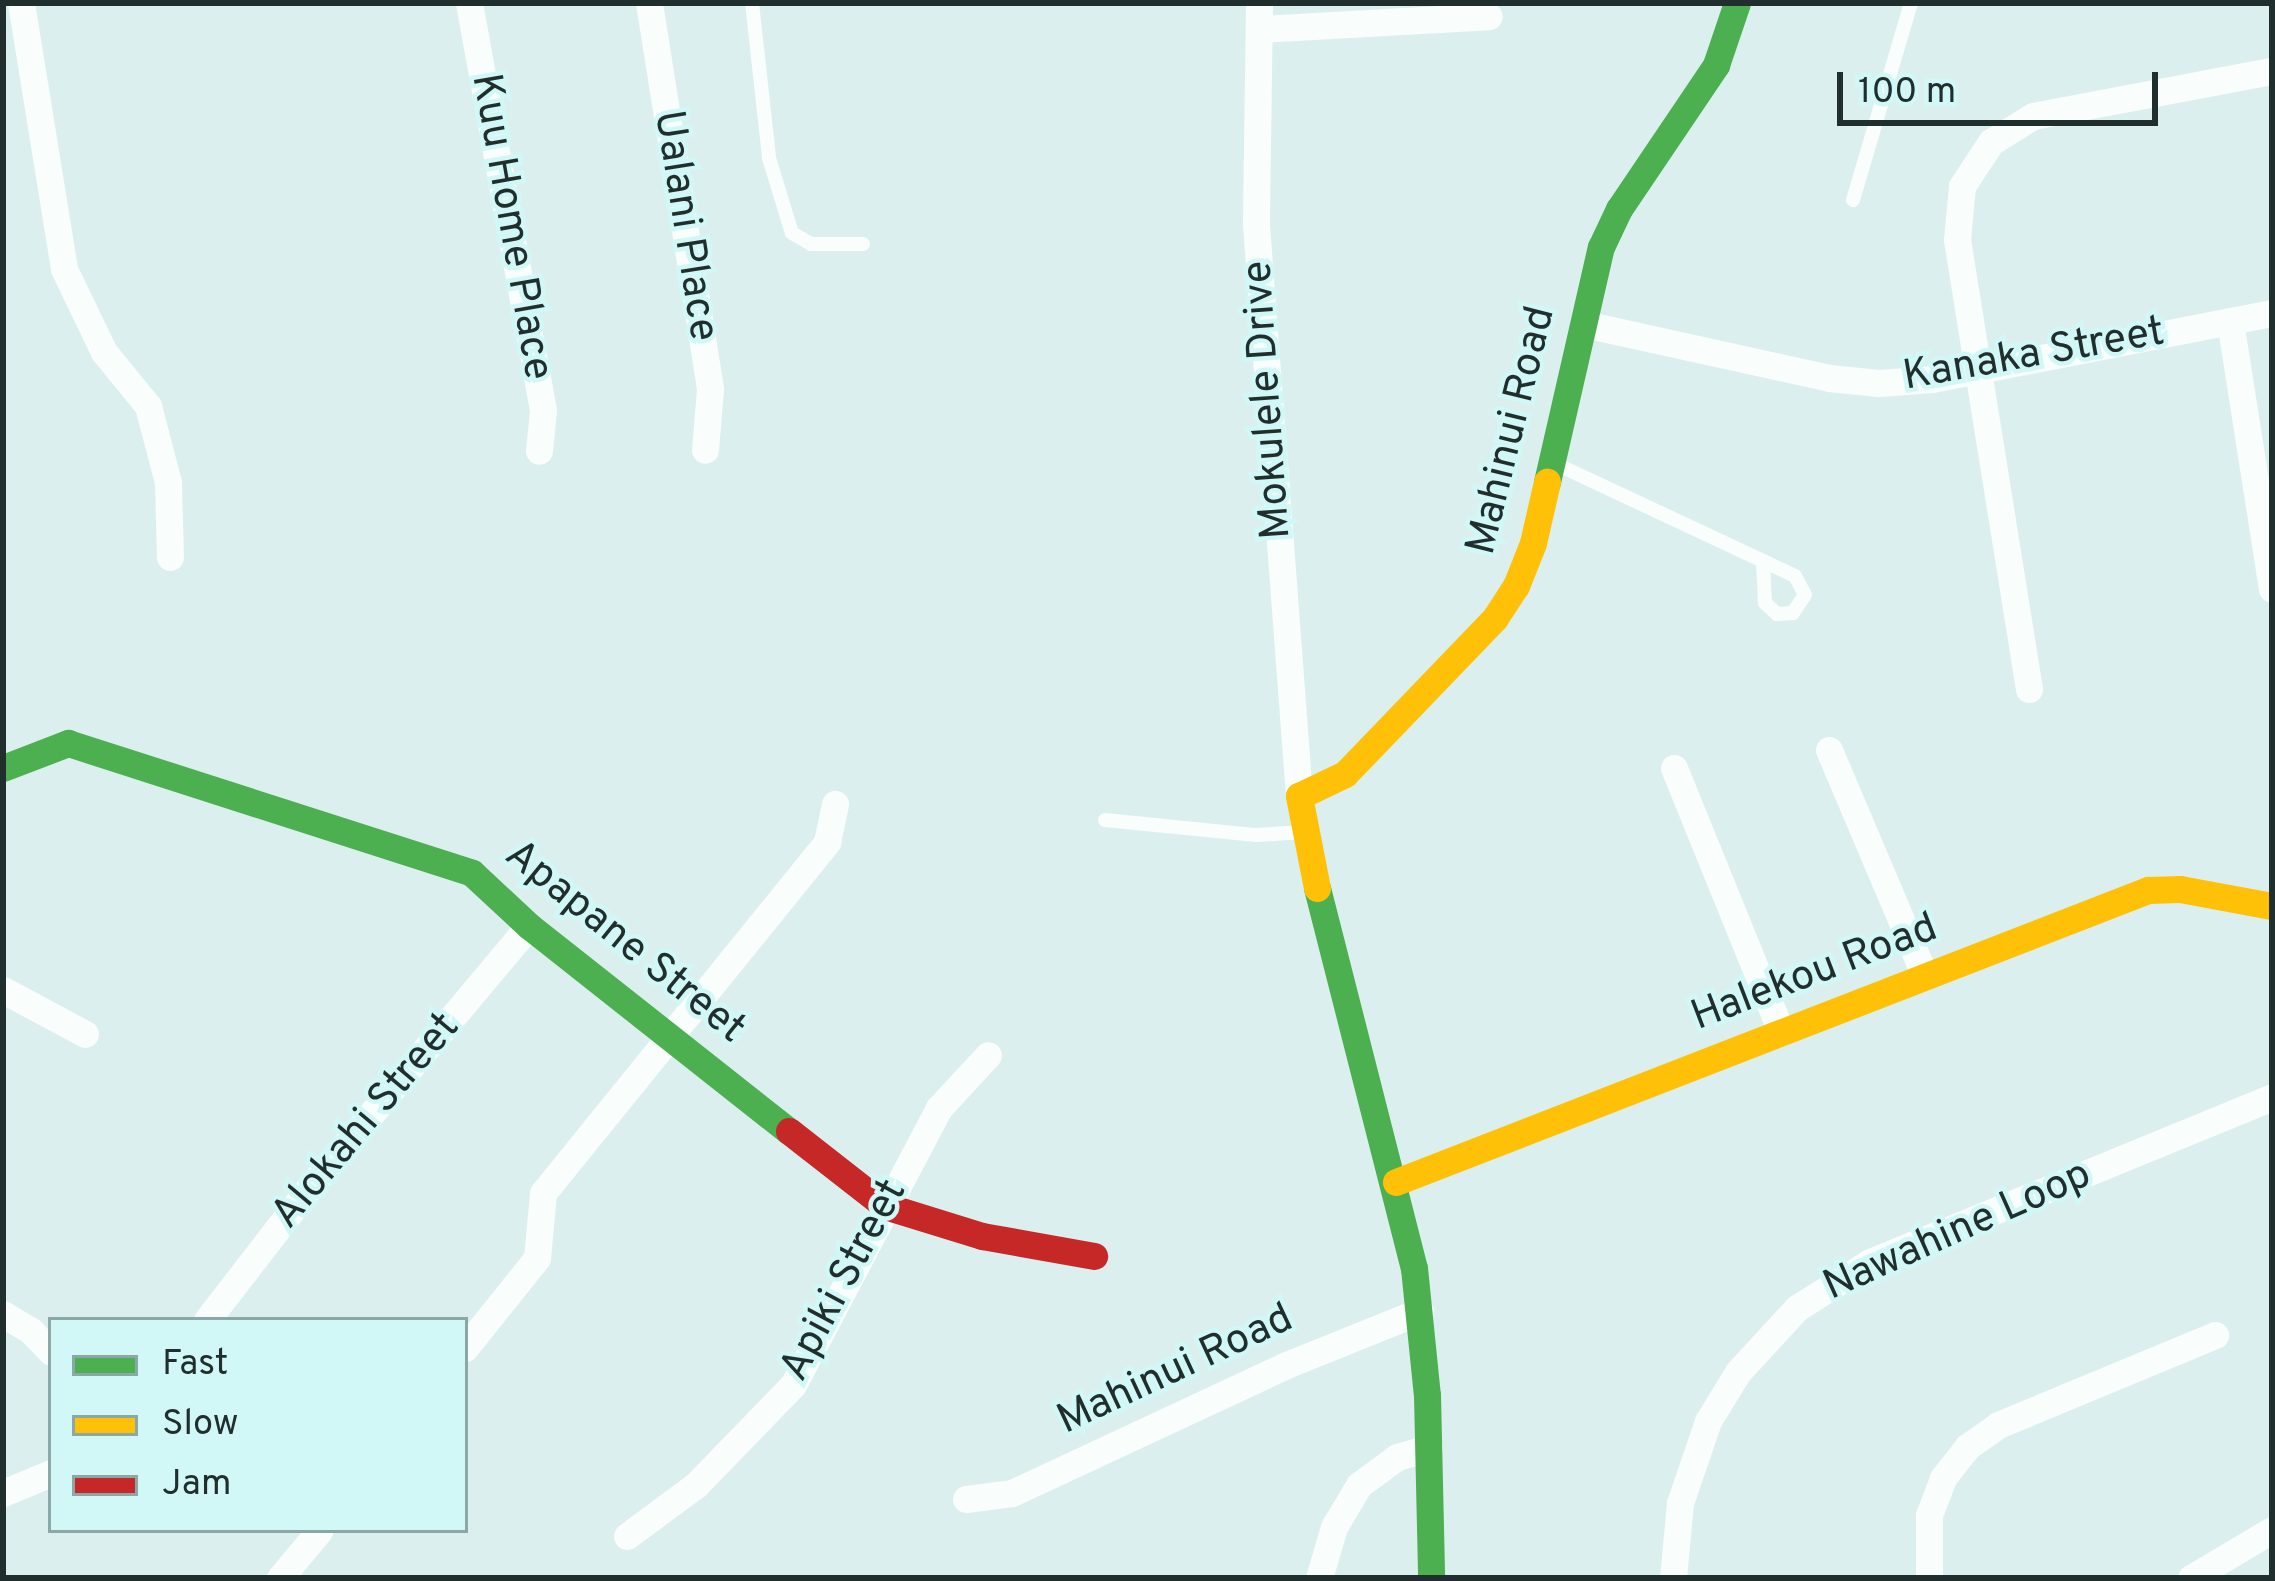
<!DOCTYPE html>
<html>
<head>
<meta charset="utf-8">
<style>
	body { margin:0 }
	#map { position:relative; width:2275px; height:1581px; overflow:hidden; background:#daefee; font-family:Overpass,sans-serif }
	div>[style] { position:absolute }
	[style*='--x'] { left:calc(var(--x)*1px); top:calc(var(--y)*1px); width:calc(var(--w)*1px); rotate:calc(var(--a)*1deg) }
	.lane>* { height:14px; margin:-7px; padding:0 7px; transform-origin:7px; border-radius:7px; background:#f9fdfc }
	.street>* { height:27px; margin:-13.5px; padding:0 13.5px; transform-origin:13.5px; border-radius:13.5px; background:#f9fdfc }
	.fast>* { height:27px; margin:-13.5px; padding:0 13.5px; transform-origin:13.5px; border-radius:13.5px; background:#4caf50 }
	.slow>* { height:27px; margin:-13.5px; padding:0 13.5px; transform-origin:13.5px; border-radius:13.5px; background:#ffc107 }
	.jam>* { height:27px; margin:-13.5px; padding:0 13.5px; transform-origin:13.5px; border-radius:13.5px; background:#c62828 }
	span { translate:-50% -50%; white-space:nowrap; text-align:center; line-height:1.15; -webkit-text-stroke:9px #d1f8f6; paint-order:stroke }
	.street-label { font-size:42px; color:#202f2e }
	.frame { position:absolute; inset:0; border:6px solid #202f2e; pointer-events:none }
	.legend { position:absolute; left:48px; top:1317px; width:420px; height:216px; box-sizing:border-box; background:#d1f8f6; border:3px solid #8aa8a6; margin:0; padding:15px 21px; list-style:none; font-size:36px; color:#202f2e }
	.legend li { display:flex; align-items:center; gap:24px; height:60px }
	.legend b { width:60px; border:3px solid #8aa8a6 }
	.scale { position:absolute; left:1837px; top:72px; width:321px; height:54px; box-sizing:border-box; border:6px solid #202f2e; border-top:0; padding-left:15px; font-size:36px; line-height:42px; white-space:nowrap; color:#202f2e; -webkit-text-stroke:9px #d1f8f6; paint-order:stroke }
</style>
</head>
<body>
<div id="map">
	<div class="lane">
		<div style="--x:752;--y:3;--w:156;--a:83.7"></div>
		<div style="--x:769;--y:158;--w:78;--a:73"></div>
		<div style="--x:792;--y:233;--w:22;--a:30"></div>
		<div style="--x:811;--y:244;--w:52;--a:0"></div>
		<div style="--x:1853;--y:200;--w:205;--a:-73.6"></div>
		<div style="--x:1556;--y:464;--w:229;--a:25.1"></div>
		<div style="--x:1763;--y:561;--w:35;--a:25"></div>
		<div style="--x:1795;--y:576;--w:21;--a:62"></div>
		<div style="--x:1805;--y:595;--w:22;--a:124"></div>
		<div style="--x:1793;--y:613;--w:16;--a:176"></div>
		<div style="--x:1777;--y:614;--w:16;--a:-137"></div>
		<div style="--x:1765;--y:603;--w:42;--a:-92.7"></div>
		<div style="--x:1105;--y:820;--w:152;--a:5.7"></div>
		<div style="--x:1256;--y:835;--w:48;--a:-3.6"></div>
	</div>
	<div class="street">
		<div style="--x:21;--y:3;--w:269;--a:80.8"></div>
		<div style="--x:64;--y:269;--w:92;--a:64.3"></div>
		<div style="--x:104;--y:352;--w:70;--a:50.8"></div>
		<div style="--x:148;--y:406;--w:79;--a:75.3"></div>
		<div style="--x:168;--y:482;--w:75;--a:88.5"></div>
		<div style="--x:469;--y:3;--w:414;--a:79.7"></div>
		<div style="--x:543;--y:410;--w:41;--a:95.6"></div>
		<div style="--x:649;--y:3;--w:391;--a:81"></div>
		<div style="--x:710;--y:389;--w:61;--a:94.7"></div>
		<div style="--x:1259;--y:3;--w:222;--a:90.8"></div>
		<div style="--x:1256;--y:225;--w:573;--a:85.69"></div>
		<div style="--x:1260;--y:29;--w:229;--a:-3.2"></div>
		<div style="--x:2230;--y:321;--w:271;--a:81.1"></div>
		<div style="--x:1584;--y:324;--w:251;--a:12.4"></div>
		<div style="--x:1829;--y:378;--w:50;--a:5.7"></div>
		<div style="--x:1879;--y:383;--w:53;--a:-4.3"></div>
		<div style="--x:1932;--y:379;--w:346;--a:-11"></div>
		<div style="--x:2029;--y:689;--w:455;--a:-99.1"></div>
		<div style="--x:1957;--y:240;--w:54;--a:-84.7"></div>
		<div style="--x:1962;--y:186;--w:53;--a:-56.6"></div>
		<div style="--x:1991;--y:142;--w:49;--a:-31.8"></div>
		<div style="--x:2033;--y:116;--w:243;--a:-10.7"></div>
		<div style="--x:1829;--y:750;--w:246;--a:67"></div>
		<div style="--x:1674;--y:768;--w:285;--a:67.9"></div>
		<div style="--x:3;--y:990;--w:93;--a:28.2"></div>
		<div style="--x:3;--y:1314;--w:31;--a:31"></div>
		<div style="--x:30;--y:1330;--w:30;--a:46"></div>
		<div style="--x:207;--y:1320;--w:167;--a:-52.3"></div>
		<div style="--x:309;--y:1188;--w:342;--a:-50"></div>
		<div style="--x:465;--y:1348;--w:115;--a:-51.3"></div>
		<div style="--x:537;--y:1258;--w:65;--a:-84.7"></div>
		<div style="--x:543;--y:1193;--w:452;--a:-51"></div>
		<div style="--x:827;--y:842;--w:39;--a:-78"></div>
		<div style="--x:3;--y:1493;--w:52;--a:-22.6"></div>
		<div style="--x:966;--y:1499;--w:46;--a:-7.4"></div>
		<div style="--x:1012;--y:1493;--w:300;--a:-25"></div>
		<div style="--x:1284;--y:1366;--w:147;--a:-22"></div>
		<div style="--x:627;--y:1536;--w:86;--a:-36.5"></div>
		<div style="--x:696;--y:1485;--w:139;--a:-45.9"></div>
		<div style="--x:793;--y:1385;--w:313;--a:-62.2"></div>
		<div style="--x:939;--y:1108;--w:72;--a:-47.2"></div>
		<div style="--x:280;--y:1578;--w:62;--a:-50.2"></div>
		<div style="--x:1319;--y:1578;--w:53;--a:-73.6"></div>
		<div style="--x:1334;--y:1527;--w:49;--a:-59.2"></div>
		<div style="--x:1359;--y:1485;--w:47;--a:-36.4"></div>
		<div style="--x:1397;--y:1457;--w:33;--a:-16"></div>
		<div style="--x:1673;--y:1578;--w:75;--a:-84.7"></div>
		<div style="--x:1680;--y:1503;--w:87;--a:-71.1"></div>
		<div style="--x:1708;--y:1421;--w:57;--a:-58.5"></div>
		<div style="--x:1738;--y:1372;--w:87;--a:-47.3"></div>
		<div style="--x:1797;--y:1308;--w:86;--a:-32.2"></div>
		<div style="--x:1870;--y:1262;--w:435;--a:-22.3"></div>
		<div style="--x:1929;--y:1578;--w:63;--a:-90"></div>
		<div style="--x:1929;--y:1515;--w:40;--a:-69"></div>
		<div style="--x:1943;--y:1478;--w:39;--a:-52"></div>
		<div style="--x:1967;--y:1447;--w:38;--a:-35"></div>
		<div style="--x:1998;--y:1425;--w:235;--a:-22.5"></div>
		<div style="--x:2191;--y:1578;--w:94;--a:-30.7"></div>
	</div>
	<div class="fast">
		<div style="--x:1547;--y:482;--w:241;--a:-77.1"></div>
		<div style="--x:1601;--y:247;--w:42;--a:-64.7"></div>
		<div style="--x:1619;--y:209;--w:174;--a:-56"></div>
		<div style="--x:1716;--y:65;--w:65;--a:-71.3"></div>
		<div style="--x:3;--y:768;--w:70;--a:-21"></div>
		<div style="--x:68;--y:743;--w:424;--a:17.8"></div>
		<div style="--x:472;--y:873;--w:78;--a:42.9"></div>
		<div style="--x:529;--y:926;--w:331;--a:38.3"></div>
		<div style="--x:1317;--y:888;--w:392;--a:75.7"></div>
		<div style="--x:1414;--y:1268;--w:128;--a:84.2"></div>
		<div style="--x:1427;--y:1395;--w:183;--a:88.7"></div>
	</div>
	<div class="slow">
		<div style="--x:1317;--y:888;--w:94;--a:-101.1"></div>
		<div style="--x:1299;--y:796;--w:51;--a:-25.6"></div>
		<div style="--x:1345;--y:774;--w:216;--a:-46.1"></div>
		<div style="--x:1495;--y:618;--w:38;--a:-57"></div>
		<div style="--x:1516;--y:586;--w:46;--a:-68.4"></div>
		<div style="--x:1533;--y:543;--w:63;--a:-77.1"></div>
		<div style="--x:1396;--y:1182;--w:807;--a:-21.22"></div>
		<div style="--x:2148;--y:890;--w:32;--a:-2"></div>
		<div style="--x:2180;--y:889;--w:94;--a:10.5"></div>
	</div>
	<div class="jam">
		<div style="--x:789;--y:1131;--w:122;--a:38"></div>
		<div style="--x:885;--y:1206;--w:102;--a:17.2"></div>
		<div style="--x:982;--y:1236;--w:114;--a:10.1"></div>
	</div>
	<div class="street-label">
		<span style="left:684px;top:226px;rotate:81deg">Ualani Place</span>
		<span style="left:510px;top:227px;rotate:80deg">Kuu Home Place</span>
		<span style="left:2034px;top:356px;rotate:-10deg">Kanaka Street</span>
		<span style="left:1269px;top:400px;rotate:-94deg">Mokulele Drive</span>
		<span style="left:1513px;top:431px;rotate:-76deg">Mahinui Road</span>
		<span style="left:624px;top:943px;rotate:39deg">Apapane Street</span>
		<span style="left:1815px;top:974px;rotate:-21deg">Halekou Road</span>
		<span style="left:367px;top:1122px;rotate:-50deg">Alokahi Street</span>
		<span style="left:1958px;top:1232px;rotate:-24deg">Nawahine Loop</span>
		<span style="left:845px;top:1281px;rotate:-62deg">Apiki Street</span>
		<span style="left:1176px;top:1371px;rotate:-25deg">Mahinui Road</span>
	</div>
	<div class="frame"></div>
	<ul class="legend">
	<li><b style="height:15px;background:#4caf50"></b>Fast</li>
	<li><b style="height:15px;background:#ffc107"></b>Slow</li>
	<li><b style="height:15px;background:#c62828"></b>Jam</li>
	</ul>
	<div class="scale">100 m</div>
</div>
</body>
</html>
